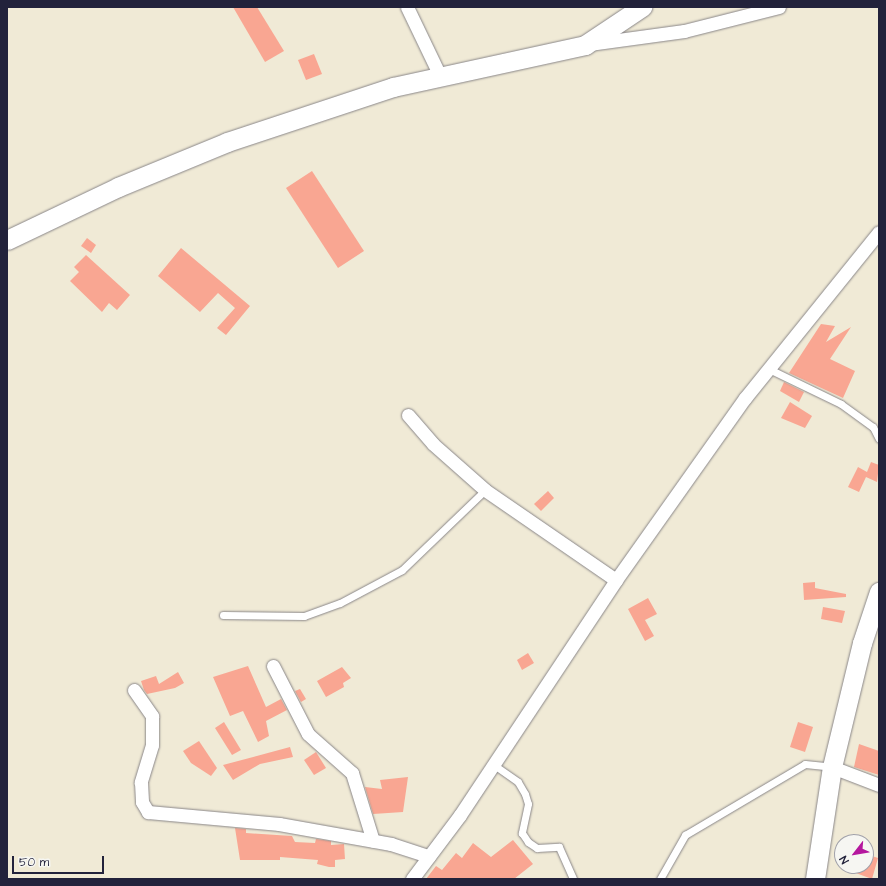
<!DOCTYPE html>
<html>
<head>
<meta charset="utf-8">
<style>
  body { margin:0 }
  #map { position:relative; width:886px; height:886px; overflow:hidden; background:#f0ead6; font-family:"Architects Daughter",sans-serif }
  div>[style] { position:absolute }
  [style*='--x'] { left:calc(var(--x)*1px); top:calc(var(--y)*1px); width:calc(var(--w)*1px); rotate:calc(var(--a)*1deg) }
  .building>* { inset:0; background:#f9a692 }
  .roads { filter:drop-shadow(0 0 1px #898688) drop-shadow(0 0 1px #898688) }
  .lane>* { height:7px; margin:-3.5px; padding:0 3.5px; transform-origin:3.5px; border-radius:3.5px; background:#fff }
  .street>* { height:13px; margin:-6.5px; padding:0 6.5px; transform-origin:6.5px; border-radius:6.5px; background:#fff }
  .secondary>* { height:19px; margin:-9.5px; padding:0 9.5px; transform-origin:9.5px; border-radius:9.5px; background:#fff }
  span { translate:-50% -50%; white-space:nowrap; text-align:center; line-height:1.15; -webkit-text-stroke:3px #f6f6f2; paint-order:stroke }
  .frame { position:absolute; inset:0; border:8px solid #22223b; pointer-events:none }
  .north { position:absolute; left:834px; top:834px; width:40px; height:40px; box-sizing:border-box; background:#f6f6f2; border:1px solid #a1a1a9; border-radius:50%; rotate:239deg; font-size:11px; font-weight:700; line-height:16px; text-align:center; color:#22223b }
  .north::after { content:''; display:block; margin:auto; width:14px; height:18px; background:#b5179e; clip-path:polygon(50% 0,100% 100%,50% 72%,0 100%) }
  .scale { position:absolute; left:12px; top:856px; width:92px; height:18px; box-sizing:border-box; border:2px solid #22223b; border-top:0; padding-left:5px; font-size:12px; line-height:14px; white-space:nowrap; color:#22223b; -webkit-text-stroke:3px #f6f6f2; paint-order:stroke }
</style>
</head>
<body>
<div id="map">
  <div class="building">
    <div style="clip-path:polygon(233px 7px,257px 7px,284px 51px,265px 62px)"></div>
    <div style="clip-path:polygon(314px 54px,322px 74px,306px 80px,298px 60px)"></div>
    <div style="clip-path:polygon(312px 171px,364px 251px,338px 268px,286px 188px)"></div>
    <div style="clip-path:polygon(87px 238px,96px 245px,91px 253px,81px 246px)"></div>
    <div style="clip-path:polygon(181px 248px,250px 306px,226px 335px,217px 328px,235px 308px,218px 293px,200px 312px,158px 276px)"></div>
    <div style="clip-path:polygon(86px 255px,130px 295px,117px 310px,109px 303px,102px 312px,70px 281px,79px 272px,74px 267px)"></div>
    <div style="clip-path:polygon(821px 324px,835px 326px,826px 342px,851px 327px,830px 359px,855px 371px,843px 398px,789px 373px)"></div>
    <div style="clip-path:polygon(784px 382px,804px 392px,799px 402px,780px 391px)"></div>
    <div style="clip-path:polygon(790px 402px,812px 416px,805px 428px,781px 418px)"></div>
    <div style="clip-path:polygon(871px 462px,879px 465px,877px 482px,866px 477px,859px 492px,848px 487px,858px 467px,867px 472px)"></div>
    <div style="clip-path:polygon(548px 491px,554px 498px,541px 511px,534px 504px)"></div>
    <div style="clip-path:polygon(815px 582px,815px 588px,846px 594px,846px 597px,804px 600px,803px 583px)"></div>
    <div style="clip-path:polygon(648px 598px,657px 614px,645px 620px,654px 636px,645px 641px,628px 609px)"></div>
    <div style="clip-path:polygon(823px 607px,845px 611px,842px 623px,821px 619px)"></div>
    <div style="clip-path:polygon(528px 653px,534px 663px,522px 670px,517px 660px)"></div>
    <div style="clip-path:polygon(248px 666px,266px 707px,281px 699px,287px 710px,266px 721px,269px 736px,258px 742px,243px 711px,230px 716px,213px 677px)"></div>
    <div style="clip-path:polygon(342px 667px,351px 678px,343px 683px,344px 687px,326px 697px,317px 681px)"></div>
    <div style="clip-path:polygon(178px 672px,184px 683px,175px 688px,147px 694px,144px 690px,141px 681px,156px 676px,159px 684px)"></div>
    <div style="clip-path:polygon(300px 689px,306px 699px,301px 702px,295px 691px)"></div>
    <div style="clip-path:polygon(224px 722px,241px 750px,232px 755px,215px 728px)"></div>
    <div style="clip-path:polygon(798px 722px,813px 727px,805px 752px,790px 747px)"></div>
    <div style="clip-path:polygon(199px 741px,217px 768px,211px 776px,191px 763px,183px 751px)"></div>
    <div style="clip-path:polygon(859px 744px,879px 751px,879px 775px,854px 767px)"></div>
    <div style="clip-path:polygon(290px 747px,293px 757px,260px 764px,233px 780px,223px 765px)"></div>
    <div style="clip-path:polygon(316px 752px,326px 768px,314px 775px,304px 760px)"></div>
    <div style="clip-path:polygon(408px 777px,403px 812px,373px 814px,365px 787px,382px 789px,380px 780px)"></div>
    <div style="clip-path:polygon(235px 828px,246px 829px,246px 833px,292px 836px,295px 842px,315px 843px,316px 839px,331px 841px,331px 845px,344px 844px,345px 859px,335px 860px,335px 867px,329px 867px,317px 864px,318px 860px,280px 857px,280px 860px,240px 860px)"></div>
    <div style="clip-path:polygon(513px 840px,533px 864px,514px 879px,426px 879px,436px 866px,442px 870px,456px 853px,462px 858px,473px 843px,491px 857px)"></div>
    <div style="clip-path:polygon(866px 854px,878px 858px,872px 879px,845px 869px,845px 866px,866px 866px)"></div>
  </div>
  <div class="roads">
    <div class="lane">
      <div style="--x:769;--y:369;--w:80;--a:25.9"></div>
      <div style="--x:841;--y:404;--w:39;--a:36"></div>
      <div style="--x:873;--y:427;--w:13;--a:63"></div>
      <div style="--x:223;--y:615;--w:81;--a:0.7"></div>
      <div style="--x:304;--y:616;--w:38;--a:-20"></div>
      <div style="--x:340;--y:603;--w:70;--a:-28"></div>
      <div style="--x:402;--y:570;--w:115;--a:-43.9"></div>
      <div style="--x:494;--y:765;--w:29;--a:35"></div>
      <div style="--x:518;--y:782;--w:14;--a:60"></div>
      <div style="--x:525;--y:794;--w:10;--a:73"></div>
      <div style="--x:528;--y:804;--w:30;--a:102"></div>
      <div style="--x:522;--y:833;--w:11;--a:56"></div>
      <div style="--x:528;--y:842;--w:11;--a:34"></div>
      <div style="--x:537;--y:848;--w:22;--a:-3"></div>
      <div style="--x:559;--y:847;--w:35;--a:66"></div>
      <div style="--x:660;--y:879;--w:51;--a:-60.4"></div>
      <div style="--x:685;--y:835;--w:139;--a:-30.6"></div>
      <div style="--x:805;--y:764;--w:27;--a:6"></div>
    </div>
    <div class="street">
      <div style="--x:407;--y:7;--w:76;--a:64.4"></div>
      <div style="--x:589;--y:44;--w:96;--a:-7.8"></div>
      <div style="--x:684;--y:31;--w:98;--a:-14.2"></div>
      <div style="--x:408;--y:415;--w:38;--a:49"></div>
      <div style="--x:433;--y:444;--w:69;--a:41.5"></div>
      <div style="--x:485;--y:490;--w:159;--a:34.5"></div>
      <div style="--x:273;--y:666;--w:76;--a:62.8"></div>
      <div style="--x:308;--y:734;--w:59;--a:41.6"></div>
      <div style="--x:352;--y:773;--w:71;--a:72.8"></div>
      <div style="--x:134;--y:690;--w:32;--a:55"></div>
      <div style="--x:152;--y:716;--w:29;--a:90"></div>
      <div style="--x:152;--y:745;--w:39;--a:107"></div>
      <div style="--x:141;--y:782;--w:20;--a:87"></div>
      <div style="--x:142;--y:802;--w:12;--a:59"></div>
      <div style="--x:148;--y:812;--w:132;--a:5.2"></div>
      <div style="--x:279;--y:824;--w:114;--a:10.1"></div>
      <div style="--x:391;--y:844;--w:40;--a:18"></div>
      <div style="--x:832;--y:767;--w:50;--a:21"></div>
      <div style="--x:412;--y:879;--w:80;--a:-53.1"></div>
      <div style="--x:460;--y:815;--w:282;--a:-56.4"></div>
      <div style="--x:616;--y:580;--w:223;--a:-54.7"></div>
      <div style="--x:745;--y:398;--w:213;--a:-51.1"></div>
    </div>
    <div class="secondary">
      <div style="--x:7;--y:240;--w:123;--a:-25.5"></div>
      <div style="--x:118;--y:187;--w:118;--a:-22.4"></div>
      <div style="--x:227;--y:142;--w:175;--a:-18.3"></div>
      <div style="--x:393;--y:87;--w:197;--a:-12.3"></div>
      <div style="--x:585;--y:45;--w:69;--a:-33.7"></div>
      <div style="--x:815;--y:879;--w:113;--a:-81.4"></div>
      <div style="--x:832;--y:767;--w:128;--a:-76.4"></div>
      <div style="--x:862;--y:643;--w:54;--a:-71.6"></div>
    </div>
  </div>
  <div class="frame"></div>
  <div class="north">N</div>
  <div class="scale">50 m</div>
</div>
</body>
</html>
